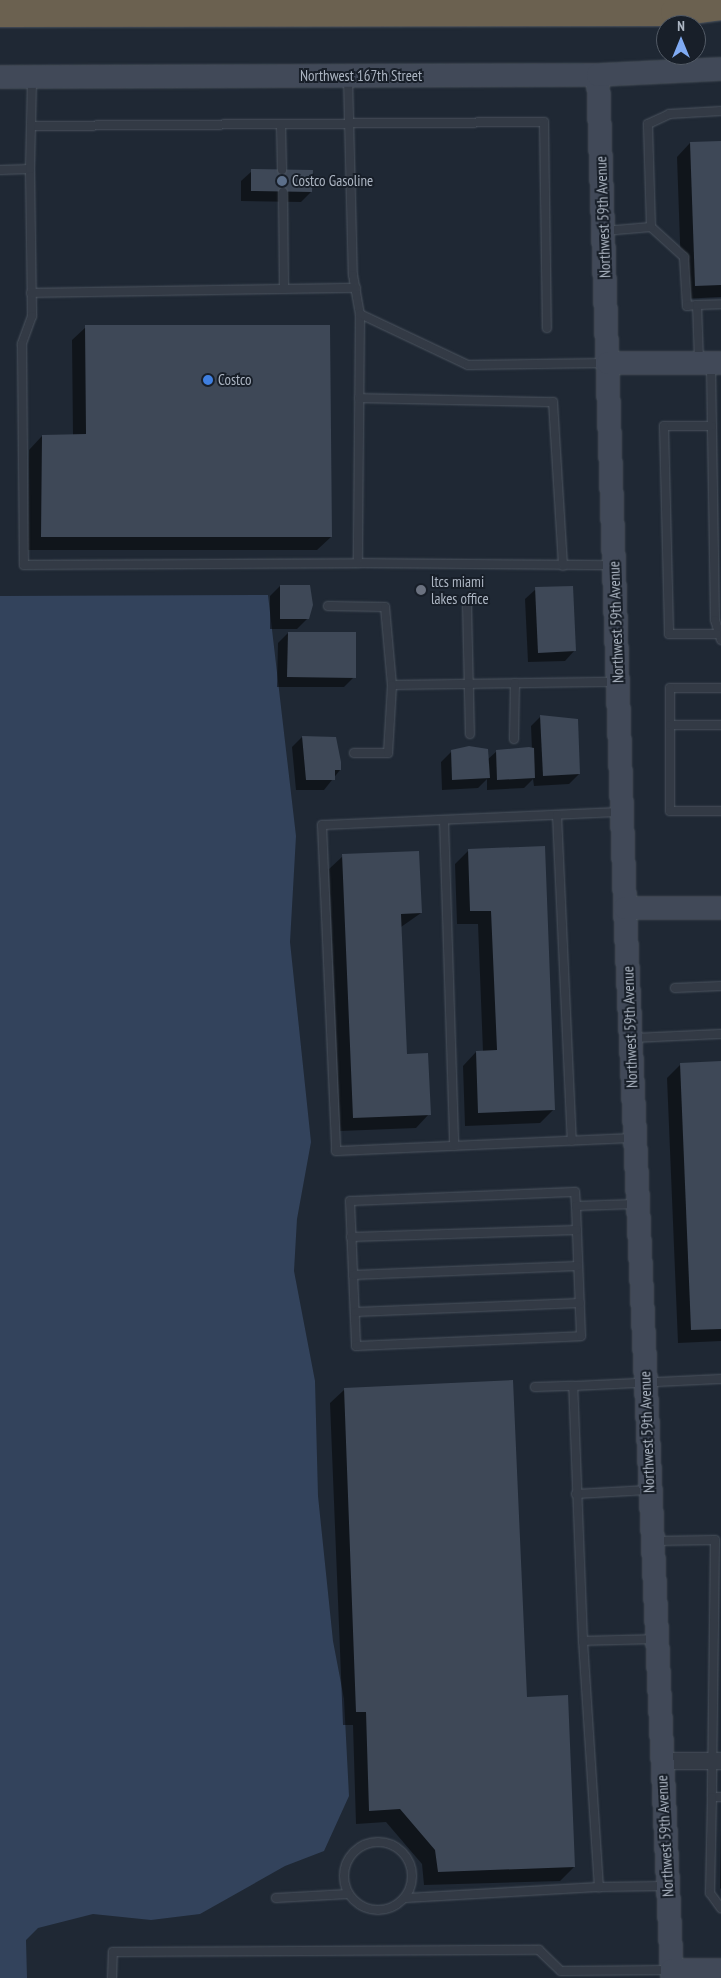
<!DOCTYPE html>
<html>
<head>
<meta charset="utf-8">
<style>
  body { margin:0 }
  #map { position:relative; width:721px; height:1978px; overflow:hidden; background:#1f2834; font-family:"PT Sans Narrow",sans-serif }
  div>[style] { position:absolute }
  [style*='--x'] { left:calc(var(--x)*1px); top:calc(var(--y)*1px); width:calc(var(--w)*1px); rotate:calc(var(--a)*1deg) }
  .water>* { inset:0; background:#33435c }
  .shadow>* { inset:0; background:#0007 }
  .building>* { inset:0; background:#3e4857 }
  .roads { filter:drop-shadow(0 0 1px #4d5560) drop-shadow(0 0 1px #4d5560) }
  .lane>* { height:8px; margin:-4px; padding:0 4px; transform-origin:4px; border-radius:4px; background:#333a45 }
  .lane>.ring { margin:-4px; padding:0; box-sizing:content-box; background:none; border:8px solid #333a45; border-radius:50% }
  .street>* { height:16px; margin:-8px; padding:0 8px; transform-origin:8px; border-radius:8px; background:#333a45 }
  .secondary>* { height:22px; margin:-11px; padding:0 11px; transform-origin:11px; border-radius:11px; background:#414958 }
  .highway>* { height:28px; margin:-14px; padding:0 14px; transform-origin:14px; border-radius:14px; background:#6b6150 }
  .dots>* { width:14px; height:14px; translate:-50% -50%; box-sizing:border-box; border:2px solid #181f29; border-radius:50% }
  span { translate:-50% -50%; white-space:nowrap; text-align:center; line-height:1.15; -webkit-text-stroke:4px #181f29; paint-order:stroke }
  .street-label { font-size:15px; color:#acb5c2 }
  .poi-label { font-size:15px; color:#acb5c2 }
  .left { translate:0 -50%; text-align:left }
  .north { position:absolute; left:656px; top:15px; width:50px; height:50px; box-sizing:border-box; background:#181f29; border:1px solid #535b66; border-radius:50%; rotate:0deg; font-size:14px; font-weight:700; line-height:20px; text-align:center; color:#acb5c2 }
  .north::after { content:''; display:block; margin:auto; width:18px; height:22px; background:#80abf3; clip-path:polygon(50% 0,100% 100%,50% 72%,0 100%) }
</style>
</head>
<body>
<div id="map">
  <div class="water">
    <div style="clip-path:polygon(268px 595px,296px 836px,290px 942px,311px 1142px,297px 1219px,294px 1271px,315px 1381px,318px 1496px,333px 1641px,344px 1699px,349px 1796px,324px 1851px,285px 1866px,200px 1914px,151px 1920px,93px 1914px,38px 1928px,26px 1940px,27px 1978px,0 1978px,0 596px)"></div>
  </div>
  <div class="shadow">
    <div style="clip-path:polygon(721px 142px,721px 297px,682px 299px,677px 157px,690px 143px)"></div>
    <div style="clip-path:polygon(252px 171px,311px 192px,301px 202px,241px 201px,241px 181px)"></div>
    <div style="clip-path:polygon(86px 327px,331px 537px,317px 550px,28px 550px,29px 450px,42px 436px,73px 436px,72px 340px)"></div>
    <div style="clip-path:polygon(280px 586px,308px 618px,297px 629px,270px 629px,270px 596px)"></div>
    <div style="clip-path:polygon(536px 589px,575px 650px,565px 661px,528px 662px,525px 599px)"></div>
    <div style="clip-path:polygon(288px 633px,354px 677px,344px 687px,277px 687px,278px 643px)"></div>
    <div style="clip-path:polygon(541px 716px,579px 774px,569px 784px,534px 786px,533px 779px,524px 788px,487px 790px,487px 779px,478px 788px,442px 790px,441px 762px,452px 751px,487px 760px,497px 751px,532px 750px,531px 726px)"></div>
    <div style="clip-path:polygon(302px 737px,340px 770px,324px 790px,296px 790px,292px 747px)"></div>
    <div style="clip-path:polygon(544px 848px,554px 1109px,540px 1123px,465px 1126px,463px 1066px,476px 1052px,483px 1052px,478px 924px,457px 924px,455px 864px,468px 851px)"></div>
    <div style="clip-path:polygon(343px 856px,421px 913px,401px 927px,406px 1055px,429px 1114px,416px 1128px,340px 1131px,329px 869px)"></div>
    <div style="clip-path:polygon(721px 1063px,721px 1341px,678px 1343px,667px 1078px,681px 1064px)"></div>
    <div style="clip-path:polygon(344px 1390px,526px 1699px,574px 1867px,560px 1881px,424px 1885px,422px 1864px,386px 1822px,356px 1824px,353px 1725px,343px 1725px,330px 1403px)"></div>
    <div style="clip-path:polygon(721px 1830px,721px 1889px,720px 1888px)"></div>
  </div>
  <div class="building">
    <div style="clip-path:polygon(721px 141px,721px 285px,695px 286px,690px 142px)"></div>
    <div style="clip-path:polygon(251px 169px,313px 170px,312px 192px,251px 191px)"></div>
    <div style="clip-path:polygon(85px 325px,330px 325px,332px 537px,41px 537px,42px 435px,86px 434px)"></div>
    <div style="clip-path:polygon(280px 585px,310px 585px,313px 605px,309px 619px,280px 619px)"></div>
    <div style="clip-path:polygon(573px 586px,576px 651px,538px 653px,535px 587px)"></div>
    <div style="clip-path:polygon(288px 632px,356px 632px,356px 678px,287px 677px)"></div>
    <div style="clip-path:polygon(540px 715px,578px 719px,580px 774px,543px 776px)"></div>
    <div style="clip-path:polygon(302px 736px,336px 737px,341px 762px,341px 770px,335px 770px,335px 780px,306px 780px)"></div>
    <div style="clip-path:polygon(469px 746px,488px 749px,490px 778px,452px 780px,451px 750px)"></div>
    <div style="clip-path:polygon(529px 747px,534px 748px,535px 778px,497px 780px,496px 750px)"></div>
    <div style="clip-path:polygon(545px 846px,555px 1110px,478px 1113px,476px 1051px,497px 1050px,491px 911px,470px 911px,468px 849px)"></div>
    <div style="clip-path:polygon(419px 851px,422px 913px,401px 914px,407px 1054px,428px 1053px,431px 1115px,353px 1118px,342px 854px)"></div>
    <div style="clip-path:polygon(721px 1061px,721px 1329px,691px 1330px,680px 1063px)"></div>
    <div style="clip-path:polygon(513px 1380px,527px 1697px,568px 1695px,575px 1867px,438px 1872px,435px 1850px,400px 1809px,369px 1811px,366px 1712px,356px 1712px,344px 1388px)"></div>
  </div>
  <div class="roads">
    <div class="lane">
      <div style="--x:348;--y:77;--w:198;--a:88.6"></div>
      <div style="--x:353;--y:275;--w:40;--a:80"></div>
      <div style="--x:360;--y:314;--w:249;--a:90.5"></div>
      <div style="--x:358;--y:563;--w:254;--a:0.5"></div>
      <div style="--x:281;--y:125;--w:45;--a:88.7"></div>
      <div style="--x:31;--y:126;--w:513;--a:-0.45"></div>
      <div style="--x:544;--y:122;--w:206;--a:89.2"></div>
      <div style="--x:30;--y:169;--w:147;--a:89.2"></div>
      <div style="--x:32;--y:316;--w:30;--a:110"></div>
      <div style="--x:22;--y:344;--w:221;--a:89.5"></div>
      <div style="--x:24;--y:565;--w:334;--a:-0.3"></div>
      <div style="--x:0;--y:170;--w:30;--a:-2"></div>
      <div style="--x:30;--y:169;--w:91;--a:-88.7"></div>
      <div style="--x:283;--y:192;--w:97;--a:89.4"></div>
      <div style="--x:651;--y:227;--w:45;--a:42.3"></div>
      <div style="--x:684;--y:257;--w:49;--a:86.5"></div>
      <div style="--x:687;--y:306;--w:10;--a:-6"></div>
      <div style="--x:604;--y:231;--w:47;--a:-4.9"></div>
      <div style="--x:651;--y:227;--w:103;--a:-91.7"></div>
      <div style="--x:648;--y:124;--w:23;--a:-25"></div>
      <div style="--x:669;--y:114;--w:52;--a:-3.3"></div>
      <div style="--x:31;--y:293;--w:325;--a:-0.9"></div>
      <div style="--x:360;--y:314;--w:119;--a:25.3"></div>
      <div style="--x:468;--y:365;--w:138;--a:-0.8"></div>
      <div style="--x:699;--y:361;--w:56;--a:-92"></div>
      <div style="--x:697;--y:305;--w:24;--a:-2"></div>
      <div style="--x:711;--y:365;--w:255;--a:89.1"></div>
      <div style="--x:715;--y:620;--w:21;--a:73"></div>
      <div style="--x:359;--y:398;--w:194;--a:1.2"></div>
      <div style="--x:553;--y:402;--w:164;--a:86.5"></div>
      <div style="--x:712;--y:426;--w:48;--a:180"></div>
      <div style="--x:664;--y:426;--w:208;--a:88.6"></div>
      <div style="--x:669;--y:634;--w:48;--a:0"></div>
      <div style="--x:467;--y:605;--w:129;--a:88.7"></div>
      <div style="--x:328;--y:606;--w:57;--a:1"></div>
      <div style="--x:385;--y:607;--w:78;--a:84.9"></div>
      <div style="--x:392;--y:685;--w:224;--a:-0.8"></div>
      <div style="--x:721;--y:688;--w:51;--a:180"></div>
      <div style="--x:670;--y:688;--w:123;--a:90"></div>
      <div style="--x:670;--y:811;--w:51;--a:0"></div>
      <div style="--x:670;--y:725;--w:51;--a:0"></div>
      <div style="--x:514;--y:739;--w:56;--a:-89"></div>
      <div style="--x:354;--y:753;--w:34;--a:0"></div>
      <div style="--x:388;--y:753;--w:68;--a:-86.6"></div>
      <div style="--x:620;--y:812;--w:298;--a:177.5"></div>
      <div style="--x:322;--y:825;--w:326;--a:87.5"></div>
      <div style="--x:336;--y:1151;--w:298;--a:-2.5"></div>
      <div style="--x:557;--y:815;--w:326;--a:87.4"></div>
      <div style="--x:444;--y:820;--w:326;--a:88.2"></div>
      <div style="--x:675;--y:988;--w:46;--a:-2.5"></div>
      <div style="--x:632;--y:1038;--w:89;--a:-2.6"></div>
      <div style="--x:576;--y:1206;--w:14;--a:-94"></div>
      <div style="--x:575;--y:1192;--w:225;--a:177.7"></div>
      <div style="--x:350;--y:1201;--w:145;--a:87.6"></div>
      <div style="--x:356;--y:1346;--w:225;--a:-2.5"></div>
      <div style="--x:581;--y:1336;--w:130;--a:-92.2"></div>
      <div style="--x:576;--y:1206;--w:59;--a:-1.9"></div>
      <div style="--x:351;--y:1237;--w:226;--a:-1.8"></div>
      <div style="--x:353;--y:1275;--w:225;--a:-2.3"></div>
      <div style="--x:355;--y:1312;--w:225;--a:-2.3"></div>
      <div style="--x:535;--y:1387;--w:38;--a:-2"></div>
      <div style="--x:576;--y:1494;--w:72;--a:-3.2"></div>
      <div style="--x:655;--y:1541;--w:60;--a:-1"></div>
      <div style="--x:715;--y:1540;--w:257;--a:90.7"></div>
      <div style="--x:712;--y:1797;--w:9;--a:0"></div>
      <div style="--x:655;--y:1639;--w:72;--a:178.4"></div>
      <div style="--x:583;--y:1641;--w:255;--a:-92.2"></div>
      <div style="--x:573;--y:1386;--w:148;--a:-2.7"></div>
      <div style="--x:583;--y:1641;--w:247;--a:86.3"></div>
      <div style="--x:599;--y:1887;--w:66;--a:-0.9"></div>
      <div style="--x:712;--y:1797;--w:96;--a:91.2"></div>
      <div style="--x:710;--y:1893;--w:19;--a:54"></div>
      <div class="ring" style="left:344px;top:1842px;width:60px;height:60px"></div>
      <div style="--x:276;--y:1898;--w:72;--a:-3.2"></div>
      <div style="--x:406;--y:1898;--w:193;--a:-3.3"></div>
      <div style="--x:112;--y:1978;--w:26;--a:-88"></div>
      <div style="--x:113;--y:1952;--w:426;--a:-0.3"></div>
      <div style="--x:539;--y:1950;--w:30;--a:44"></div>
      <div style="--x:561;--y:1971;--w:109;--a:-0.5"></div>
    </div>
    <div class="street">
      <div style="--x:661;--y:1761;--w:60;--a:0"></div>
    </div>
    <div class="secondary">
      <div style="--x:598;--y:75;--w:833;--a:88.14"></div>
      <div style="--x:625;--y:908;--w:1071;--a:87.48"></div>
      <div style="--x:0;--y:77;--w:598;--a:-0.19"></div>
      <div style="--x:598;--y:75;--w:123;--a:-2.8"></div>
      <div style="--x:608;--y:363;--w:113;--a:0"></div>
      <div style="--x:625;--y:908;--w:96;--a:0"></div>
      <div style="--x:672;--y:1970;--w:49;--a:0"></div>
    </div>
    <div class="highway">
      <div style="--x:0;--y:13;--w:675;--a:-0.08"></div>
      <div style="--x:675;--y:12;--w:46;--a:-7.4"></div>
    </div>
  </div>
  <div class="dots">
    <div style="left:282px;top:181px;background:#5c6f8a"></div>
    <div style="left:208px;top:380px;background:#3f7fe0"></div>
    <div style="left:421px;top:590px;background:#6b7280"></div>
  </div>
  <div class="street-label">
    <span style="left:361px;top:76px">Northwest 167th Street</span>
    <span style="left:603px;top:217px;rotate:-92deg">Northwest 59th Avenue</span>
    <span style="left:616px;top:622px;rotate:-92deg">Northwest 59th Avenue</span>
    <span style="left:630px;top:1027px;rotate:-92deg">Northwest 59th Avenue</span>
    <span style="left:647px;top:1432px;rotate:-92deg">Northwest 59th Avenue</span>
    <span style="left:665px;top:1836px;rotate:-93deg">Northwest 59th Avenue</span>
  </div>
  <div class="poi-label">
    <span class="left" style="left:292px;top:181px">Costco Gasoline</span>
    <span class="left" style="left:218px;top:380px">Costco</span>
    <span class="left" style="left:431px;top:590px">ltcs miami<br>lakes office</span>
  </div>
  <div class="north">N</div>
</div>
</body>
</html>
